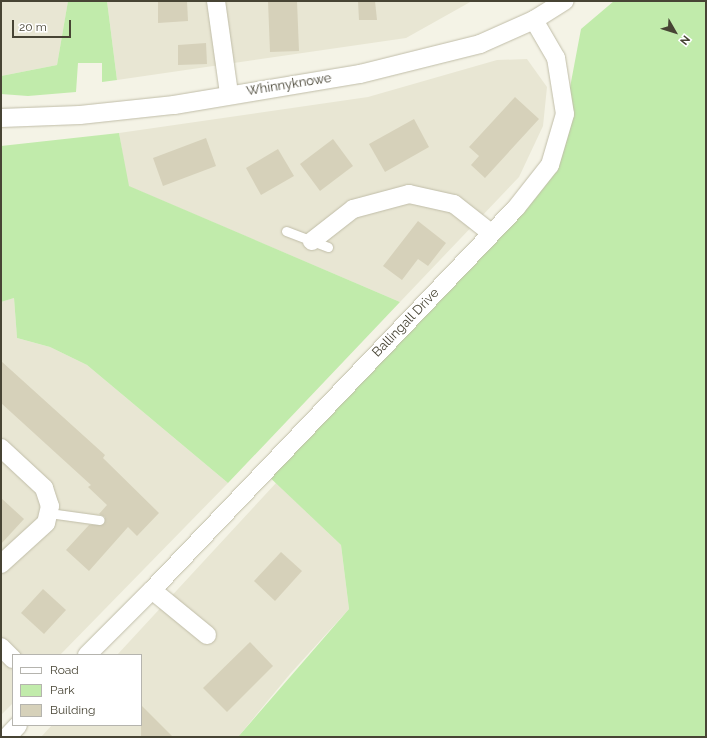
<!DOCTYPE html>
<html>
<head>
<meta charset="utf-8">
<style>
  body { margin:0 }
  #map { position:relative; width:707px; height:738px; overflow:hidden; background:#f4f3e6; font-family:Raleway,sans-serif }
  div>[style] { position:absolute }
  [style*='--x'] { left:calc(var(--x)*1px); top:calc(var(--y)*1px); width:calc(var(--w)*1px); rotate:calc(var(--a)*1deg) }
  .residential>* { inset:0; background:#e8e6d3 }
  .green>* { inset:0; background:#c1ebab }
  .building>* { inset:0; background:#d6d1ba }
  .roads { filter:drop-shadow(0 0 1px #c0bda8) drop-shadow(0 0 1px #c0bda8) }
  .lane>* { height:9px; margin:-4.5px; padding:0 4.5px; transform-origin:4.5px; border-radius:4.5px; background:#fff }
  .street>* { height:18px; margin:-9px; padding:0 9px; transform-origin:9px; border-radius:9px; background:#fff }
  span { translate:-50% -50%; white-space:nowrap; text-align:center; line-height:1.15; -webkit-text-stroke:4px #fff; paint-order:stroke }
  .street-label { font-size:13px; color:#474434 }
  .frame { position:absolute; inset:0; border:2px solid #474434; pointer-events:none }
  .legend { position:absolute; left:12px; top:654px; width:130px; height:72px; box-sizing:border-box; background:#fff; border:1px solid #b5b4ae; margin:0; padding:5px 7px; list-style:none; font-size:12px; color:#474434 }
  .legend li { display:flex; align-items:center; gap:8px; height:20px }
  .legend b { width:20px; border:1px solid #b5b4ae }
  .north { position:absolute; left:655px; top:12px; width:40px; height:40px; -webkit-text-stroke:3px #fff; paint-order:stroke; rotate:129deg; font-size:11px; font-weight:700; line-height:16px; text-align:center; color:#474434 }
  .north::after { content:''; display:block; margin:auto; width:14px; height:18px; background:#474434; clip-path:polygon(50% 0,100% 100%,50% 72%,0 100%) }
  .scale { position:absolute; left:12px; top:20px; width:59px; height:18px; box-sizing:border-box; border:2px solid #474434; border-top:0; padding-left:5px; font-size:12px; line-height:14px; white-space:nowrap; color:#474434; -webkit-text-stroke:3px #fff; paint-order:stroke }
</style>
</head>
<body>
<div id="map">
  <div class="residential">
    <div style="clip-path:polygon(1px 1px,68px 1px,57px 65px,1px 76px)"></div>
    <div style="clip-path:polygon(107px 1px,472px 1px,406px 38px,117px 80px)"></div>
    <div style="clip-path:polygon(527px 59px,547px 87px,543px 126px,519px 177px,400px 302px,128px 186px,119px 133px,368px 97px,497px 60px)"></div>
    <div style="clip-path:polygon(14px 298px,17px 338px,50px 347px,87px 365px,228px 483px,60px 655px,13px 655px,13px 703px,1px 715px,1px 302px)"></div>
    <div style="clip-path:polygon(276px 483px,341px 545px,349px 609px,290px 674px,238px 737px,41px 737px,52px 725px,141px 725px,141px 655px,117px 655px)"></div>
  </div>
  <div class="green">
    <div style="clip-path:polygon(68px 1px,107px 1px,117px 80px,102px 82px,102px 63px,78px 63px,76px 92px,28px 96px,1px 94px,1px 76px,57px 65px)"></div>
    <div style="clip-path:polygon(614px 1px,706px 1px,706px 737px,238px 737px,349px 609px,341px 545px,263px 471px,550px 165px,565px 114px,581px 29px)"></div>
    <div style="clip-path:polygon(119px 133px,129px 186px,400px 302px,228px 483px,87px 365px,50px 347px,17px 338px,14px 298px,1px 302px,1px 146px)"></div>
  </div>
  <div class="building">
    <div style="clip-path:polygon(158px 1px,187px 1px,188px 21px,158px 23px)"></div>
    <div style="clip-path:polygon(268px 1px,297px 1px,299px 51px,270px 52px)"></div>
    <div style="clip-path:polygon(358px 1px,375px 1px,377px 20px,359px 20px)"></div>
    <div style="clip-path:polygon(206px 43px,207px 64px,178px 65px,178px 45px)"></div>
    <div style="clip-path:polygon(515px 97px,539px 119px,485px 178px,471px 165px,479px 156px,469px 147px)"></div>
    <div style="clip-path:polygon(414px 119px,429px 147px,385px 172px,369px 144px)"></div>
    <div style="clip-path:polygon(206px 138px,216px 166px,163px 186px,153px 158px)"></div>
    <div style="clip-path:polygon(333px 139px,353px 166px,320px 191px,300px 164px)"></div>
    <div style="clip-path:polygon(278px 149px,294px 176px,261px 195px,246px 168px)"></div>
    <div style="clip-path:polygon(418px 221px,446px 243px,428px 266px,418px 259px,402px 280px,383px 266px)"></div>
    <div style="clip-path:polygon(1px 361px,105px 455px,103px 458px,159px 513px,137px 536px,128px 527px,89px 571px,66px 550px,89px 525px,104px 524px,105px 517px,99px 514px,107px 505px,88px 487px,91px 485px,1px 403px)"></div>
    <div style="clip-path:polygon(1px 498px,24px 519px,1px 544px)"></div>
    <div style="clip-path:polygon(281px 552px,302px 571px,275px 601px,254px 581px)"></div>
    <div style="clip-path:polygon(43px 589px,66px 610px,44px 634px,21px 613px)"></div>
    <div style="clip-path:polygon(250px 642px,273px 666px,227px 712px,203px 688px)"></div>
    <div style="clip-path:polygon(141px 705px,173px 737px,141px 737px)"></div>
  </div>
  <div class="roads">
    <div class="lane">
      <div style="--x:286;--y:231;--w:45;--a:20.9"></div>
      <div style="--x:49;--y:513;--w:51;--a:7.8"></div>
    </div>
    <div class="street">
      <div style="--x:216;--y:1;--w:94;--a:82"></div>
      <div style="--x:1;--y:118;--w:79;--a:-2.2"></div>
      <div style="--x:80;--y:115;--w:95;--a:-6.1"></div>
      <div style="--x:174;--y:105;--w:189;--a:-9.5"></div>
      <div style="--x:360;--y:74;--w:124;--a:-14"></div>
      <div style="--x:480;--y:44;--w:59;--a:-24"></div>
      <div style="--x:534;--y:20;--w:36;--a:-32"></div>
      <div style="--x:312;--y:241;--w:52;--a:-38"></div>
      <div style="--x:353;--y:209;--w:58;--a:-15"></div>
      <div style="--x:409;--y:194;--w:46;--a:12.5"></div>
      <div style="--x:454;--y:204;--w:47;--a:38.1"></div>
      <div style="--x:1;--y:448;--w:59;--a:42.9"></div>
      <div style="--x:44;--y:488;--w:19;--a:72"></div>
      <div style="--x:50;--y:506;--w:17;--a:103"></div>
      <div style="--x:46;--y:523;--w:61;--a:137.7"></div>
      <div style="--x:152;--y:590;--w:71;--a:39.3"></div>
      <div style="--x:1;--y:647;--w:17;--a:45"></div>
      <div style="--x:87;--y:655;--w:92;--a:-45"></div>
      <div style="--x:152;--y:590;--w:528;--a:-46.38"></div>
      <div style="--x:516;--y:208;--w:55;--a:-51.7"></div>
      <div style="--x:550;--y:165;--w:53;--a:-73.6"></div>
      <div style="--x:565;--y:114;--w:57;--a:-99.1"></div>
      <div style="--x:556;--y:58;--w:44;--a:-120.1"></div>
      <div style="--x:7;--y:737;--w:16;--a:-47"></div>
    </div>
  </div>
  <div class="street-label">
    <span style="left:289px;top:85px;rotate:-9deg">Whinnyknowe</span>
    <span style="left:406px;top:323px;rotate:-46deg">Ballingall Drive</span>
  </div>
  <div class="frame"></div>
  <ul class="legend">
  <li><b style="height:5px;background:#fff"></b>Road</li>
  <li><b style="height:11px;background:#c1ebab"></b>Park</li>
  <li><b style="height:11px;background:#d6d1ba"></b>Building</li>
  </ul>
  <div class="north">N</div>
  <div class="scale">20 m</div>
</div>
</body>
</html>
